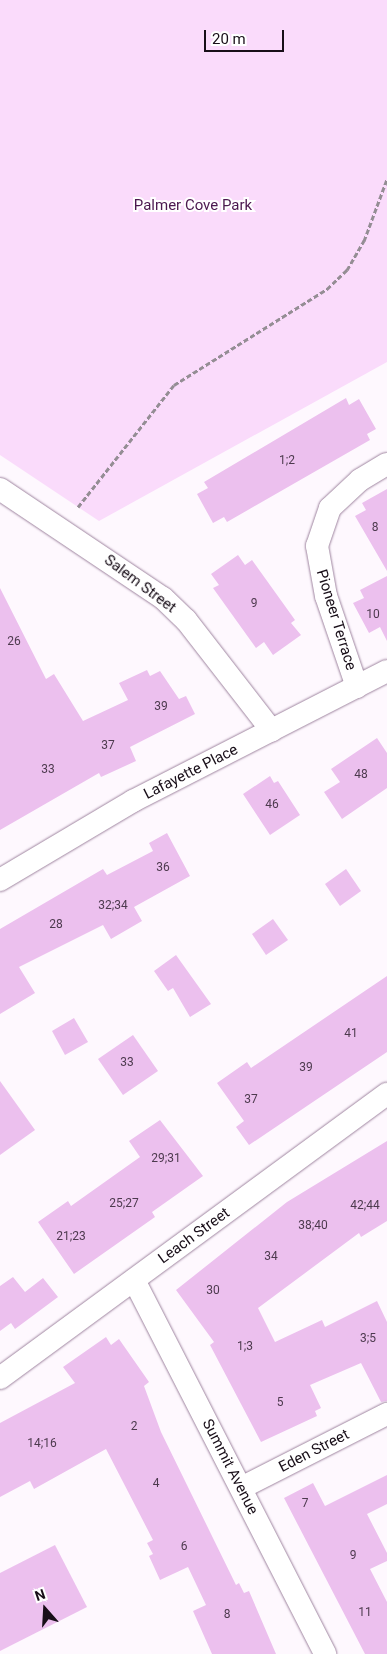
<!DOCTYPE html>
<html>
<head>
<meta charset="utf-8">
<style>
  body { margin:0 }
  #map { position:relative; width:387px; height:1654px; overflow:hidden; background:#fef8fe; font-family:Roboto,sans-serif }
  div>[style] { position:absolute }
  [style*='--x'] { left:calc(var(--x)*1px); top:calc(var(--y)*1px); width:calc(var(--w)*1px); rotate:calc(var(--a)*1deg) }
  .green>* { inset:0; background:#fadbfb }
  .building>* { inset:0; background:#ecc0ee }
  .path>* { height:3px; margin-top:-1.5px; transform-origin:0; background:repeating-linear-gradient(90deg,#948d94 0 5px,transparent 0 7.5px) }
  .roads { filter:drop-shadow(0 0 1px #9f85a0) drop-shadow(0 0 1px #9f85a0) }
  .minor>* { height:22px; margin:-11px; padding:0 11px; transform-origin:11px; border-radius:11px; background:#fff }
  span { translate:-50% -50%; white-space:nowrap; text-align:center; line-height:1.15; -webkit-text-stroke:4px #fff; paint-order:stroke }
  .number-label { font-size:12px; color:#4d3a4e }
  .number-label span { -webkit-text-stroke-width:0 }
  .park-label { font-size:15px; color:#4b184f }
  .street-label { font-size:15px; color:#180e18 }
  .north { position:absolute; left:20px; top:1584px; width:50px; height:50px; -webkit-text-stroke:4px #fff; paint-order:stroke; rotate:341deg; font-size:14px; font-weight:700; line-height:20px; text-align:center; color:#180e18 }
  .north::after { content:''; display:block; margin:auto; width:18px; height:22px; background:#180e18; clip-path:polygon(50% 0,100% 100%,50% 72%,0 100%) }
  .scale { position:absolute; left:204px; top:30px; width:80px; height:22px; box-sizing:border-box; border:2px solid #180e18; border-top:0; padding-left:6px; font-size:15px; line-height:18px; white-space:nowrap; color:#180e18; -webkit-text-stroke:4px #fff; paint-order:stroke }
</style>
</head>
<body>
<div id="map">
  <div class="green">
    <div style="clip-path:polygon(0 0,387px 0,387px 362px,99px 521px,0 455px)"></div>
  </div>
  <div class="building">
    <div style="clip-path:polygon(346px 398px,349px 405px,359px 399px,376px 429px,367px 434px,370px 440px,227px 522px,224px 517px,213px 523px,197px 494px,208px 488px,204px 482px)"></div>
    <div style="clip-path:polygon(387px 489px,387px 571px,355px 516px,366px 510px,362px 503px)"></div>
    <div style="clip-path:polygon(238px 555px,245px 565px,252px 560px,295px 620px,291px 623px,301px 635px,273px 655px,264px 642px,256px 648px,213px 588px,219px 585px,211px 574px)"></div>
    <div style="clip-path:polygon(387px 576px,387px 641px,380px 627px,369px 633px,353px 603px,364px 598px,360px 590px)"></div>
    <div style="clip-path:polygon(0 588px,46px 679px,54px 674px,83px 721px,128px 700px,119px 683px,147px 670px,150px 676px,160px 671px,179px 699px,186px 696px,195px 714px,130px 747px,136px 761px,101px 777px,99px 773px,0 830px)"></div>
    <div style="clip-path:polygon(377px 738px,387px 753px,387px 788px,342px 819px,324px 792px,340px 782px,331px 769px)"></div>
    <div style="clip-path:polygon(270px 776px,274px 783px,278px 781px,300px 815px,270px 835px,243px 794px)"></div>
    <div style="clip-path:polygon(167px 833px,190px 876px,134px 907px,142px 921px,111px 939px,103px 925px,19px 967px,35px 993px,0 1014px,0 929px,103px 869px,107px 875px,153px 851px,149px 843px)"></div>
    <div style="clip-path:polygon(346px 869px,361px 891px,340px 906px,325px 884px)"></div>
    <div style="clip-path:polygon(273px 919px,288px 940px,266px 955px,252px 934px)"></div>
    <div style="clip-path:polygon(176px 955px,211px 1004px,190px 1017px,173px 988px,168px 991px,154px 971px)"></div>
    <div style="clip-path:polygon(387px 976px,387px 1052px,249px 1145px,236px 1127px,244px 1121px,217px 1083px,247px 1062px,251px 1068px)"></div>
    <div style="clip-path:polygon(74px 1018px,88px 1042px,65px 1055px,52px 1031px)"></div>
    <div style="clip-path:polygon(133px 1035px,158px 1071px,123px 1095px,98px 1059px)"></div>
    <div style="clip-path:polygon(0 1081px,35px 1130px,0 1155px)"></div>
    <div style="clip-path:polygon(160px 1120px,203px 1176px,152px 1212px,155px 1217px,74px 1274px,38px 1222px,68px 1201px,71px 1206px,140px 1157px,129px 1141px)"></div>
    <div style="clip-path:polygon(387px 1141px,387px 1221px,361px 1237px,359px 1233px,258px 1308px,275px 1342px,322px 1320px,325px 1327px,377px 1301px,387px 1322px,387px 1401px,381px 1402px,361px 1363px,310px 1385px,321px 1408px,315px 1411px,317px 1416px,261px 1442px,210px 1345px,214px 1342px,176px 1290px,287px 1202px)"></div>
    <div style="clip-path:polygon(13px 1277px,25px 1292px,43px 1278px,58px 1297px,15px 1329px,11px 1323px,0 1331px,0 1286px)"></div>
    <div style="clip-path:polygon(106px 1337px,111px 1345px,119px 1339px,149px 1382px,144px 1386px,161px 1432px,236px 1585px,239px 1583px,244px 1593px,249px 1591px,276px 1654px,212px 1654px,193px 1611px,206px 1605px,188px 1567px,160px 1580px,149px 1556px,153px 1554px,147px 1543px,153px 1540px,106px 1449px,34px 1489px,30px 1481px,0 1497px,0 1423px,75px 1383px,63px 1367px)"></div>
    <div style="clip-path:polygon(387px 1475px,387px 1504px,367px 1514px,387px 1553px,387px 1561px,370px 1569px,387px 1602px,387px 1654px,365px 1654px,284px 1498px,313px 1483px,325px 1506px)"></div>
    <div style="clip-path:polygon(55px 1545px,87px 1607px,0 1651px,0 1573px)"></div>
  </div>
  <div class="path">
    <div style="--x:78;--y:507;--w:155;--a:-51.8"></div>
    <div style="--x:174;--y:385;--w:181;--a:-32.1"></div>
    <div style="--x:327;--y:289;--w:28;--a:-44"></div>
    <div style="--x:347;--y:270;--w:34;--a:-60"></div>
    <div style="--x:364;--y:241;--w:66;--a:-69.6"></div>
  </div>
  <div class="roads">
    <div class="minor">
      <div style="--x:0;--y:489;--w:196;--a:33.8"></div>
      <div style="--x:163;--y:598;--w:32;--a:44"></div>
      <div style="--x:186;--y:620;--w:140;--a:52.2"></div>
      <div style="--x:357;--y:687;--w:96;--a:-108.8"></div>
      <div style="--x:326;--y:596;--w:51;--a:-100.2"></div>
      <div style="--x:317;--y:546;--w:40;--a:-71.1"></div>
      <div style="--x:330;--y:508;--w:41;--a:-43"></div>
      <div style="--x:360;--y:480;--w:31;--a:-31"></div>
      <div style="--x:0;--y:880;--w:155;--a:-30.7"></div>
      <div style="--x:133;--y:801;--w:285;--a:-27.1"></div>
      <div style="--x:134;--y:1280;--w:420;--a:62.9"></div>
      <div style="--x:0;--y:1378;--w:480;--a:-36.3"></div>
      <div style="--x:241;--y:1488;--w:164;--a:-26.9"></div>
    </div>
  </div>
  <div class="number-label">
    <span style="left:287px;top:461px">1;2</span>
    <span style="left:375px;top:528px">8</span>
    <span style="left:254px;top:604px">9</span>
    <span style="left:373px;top:615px">10</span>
    <span style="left:14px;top:642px">26</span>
    <span style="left:161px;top:707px">39</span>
    <span style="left:108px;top:746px">37</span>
    <span style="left:48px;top:770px">33</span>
    <span style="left:361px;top:775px">48</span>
    <span style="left:272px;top:805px">46</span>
    <span style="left:163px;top:868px">36</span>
    <span style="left:113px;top:906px">32;34</span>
    <span style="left:56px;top:925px">28</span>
    <span style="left:351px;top:1034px">41</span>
    <span style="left:127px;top:1063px">33</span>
    <span style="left:306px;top:1068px">39</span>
    <span style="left:251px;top:1100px">37</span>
    <span style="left:166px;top:1159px">29;31</span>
    <span style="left:124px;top:1204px">25;27</span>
    <span style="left:365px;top:1206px">42;44</span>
    <span style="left:313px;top:1226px">38;40</span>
    <span style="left:71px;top:1237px">21;23</span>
    <span style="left:271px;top:1257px">34</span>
    <span style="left:213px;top:1291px">30</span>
    <span style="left:368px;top:1339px">3;5</span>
    <span style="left:245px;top:1347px">1;3</span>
    <span style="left:280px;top:1403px">5</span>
    <span style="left:134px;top:1427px">2</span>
    <span style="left:42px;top:1444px">14;16</span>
    <span style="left:156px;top:1484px">4</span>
    <span style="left:305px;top:1504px">7</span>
    <span style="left:184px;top:1547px">6</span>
    <span style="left:353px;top:1556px">9</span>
    <span style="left:365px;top:1613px">11</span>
    <span style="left:227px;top:1615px">8</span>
  </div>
  <div class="park-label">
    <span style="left:193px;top:206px">Palmer Cove Park</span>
  </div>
  <div class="street-label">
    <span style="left:140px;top:584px;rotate:37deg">Salem Street</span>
    <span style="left:336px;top:620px;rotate:73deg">Pioneer Terrace</span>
    <span style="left:191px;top:772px;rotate:-27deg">Lafayette Place</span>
    <span style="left:194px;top:1236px;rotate:-36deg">Leach Street</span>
    <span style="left:314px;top:1451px;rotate:-27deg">Eden Street</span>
    <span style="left:230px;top:1467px;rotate:63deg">Summit Avenue</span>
  </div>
  <div class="north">N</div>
  <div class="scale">20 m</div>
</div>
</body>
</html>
